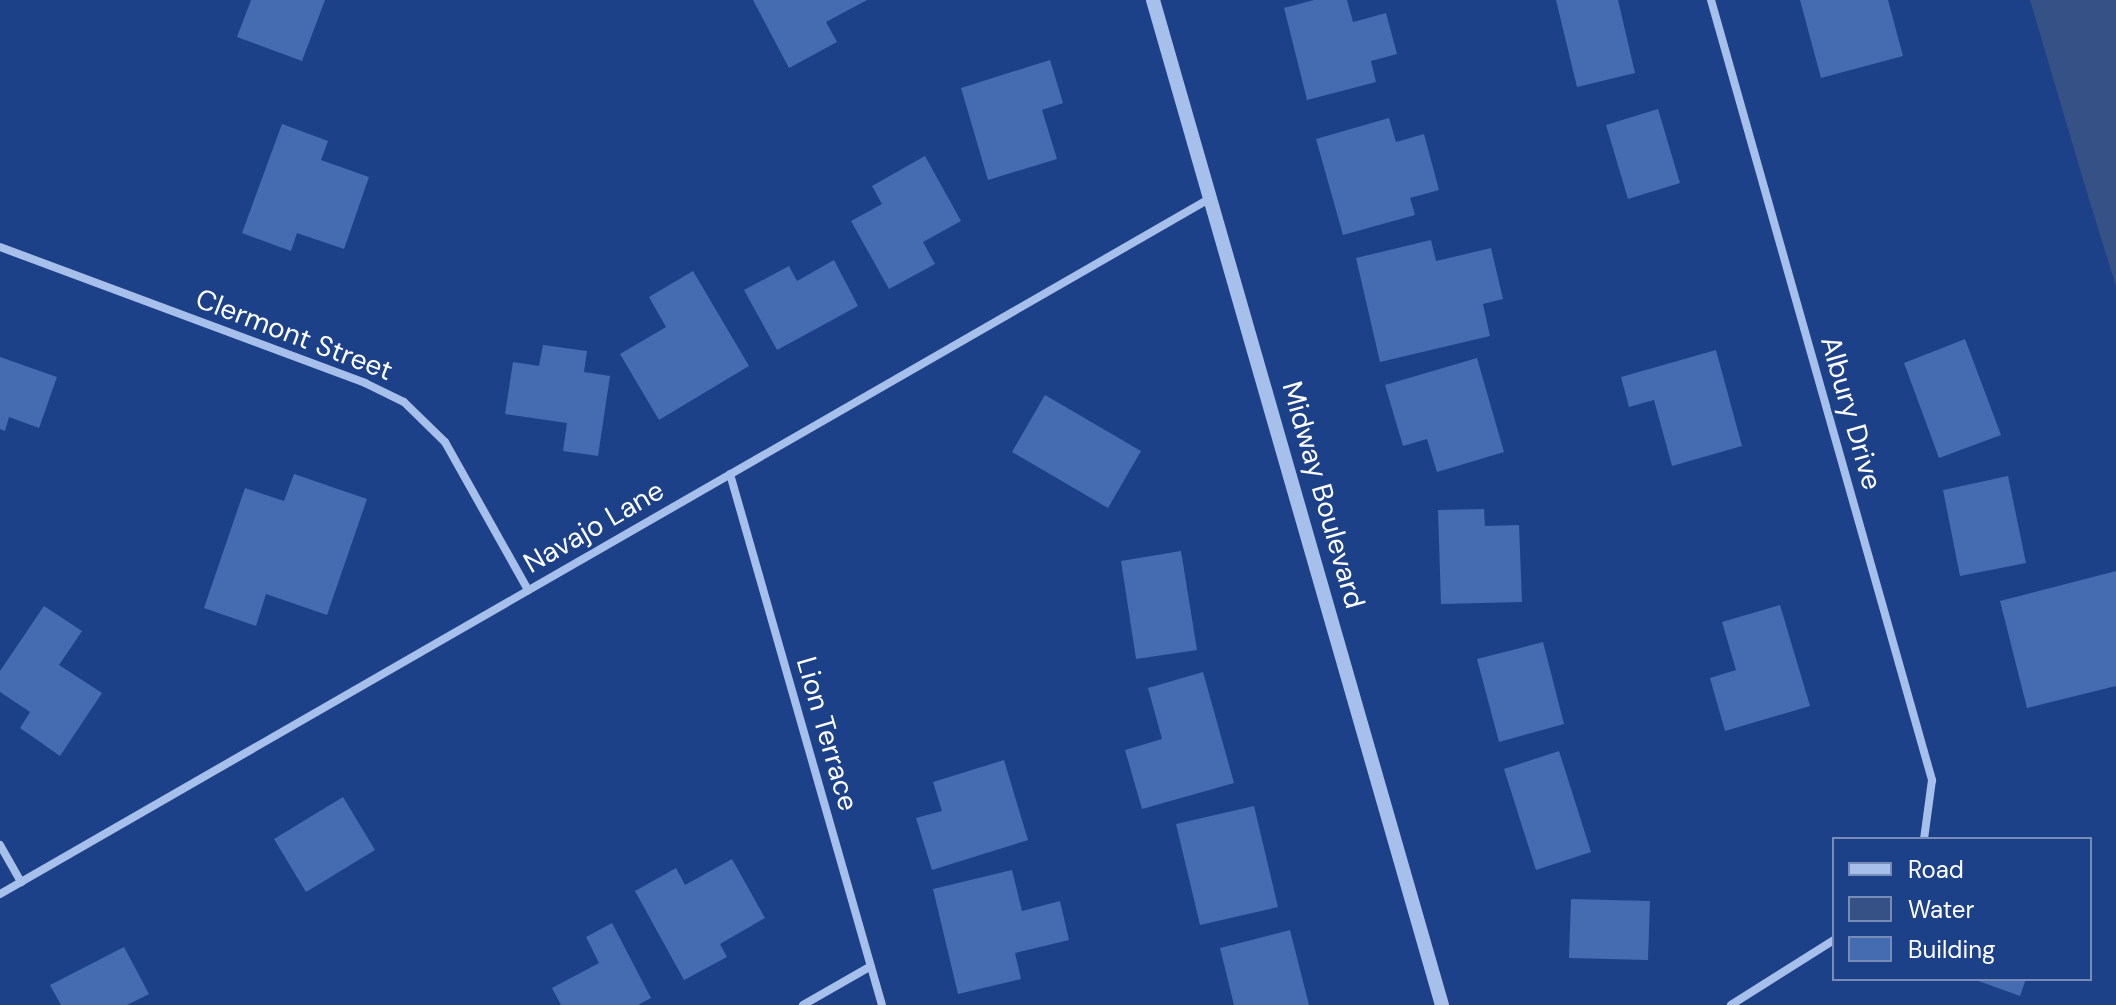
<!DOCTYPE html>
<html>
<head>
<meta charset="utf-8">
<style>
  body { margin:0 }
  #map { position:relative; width:2116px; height:1005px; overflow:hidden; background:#1d4188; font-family:"DM Sans",sans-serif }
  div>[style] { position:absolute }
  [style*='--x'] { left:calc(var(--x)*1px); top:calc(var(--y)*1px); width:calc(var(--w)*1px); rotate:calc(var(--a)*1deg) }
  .water>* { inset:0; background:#365186 }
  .building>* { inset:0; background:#456bb1 }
  .minor>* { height:8px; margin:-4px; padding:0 4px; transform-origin:4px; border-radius:4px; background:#a7bfeb }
  .tertiary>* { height:14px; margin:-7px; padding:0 7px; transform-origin:7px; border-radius:7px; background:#a7bfeb }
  span { translate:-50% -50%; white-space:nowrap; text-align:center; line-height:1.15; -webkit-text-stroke:6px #1d4188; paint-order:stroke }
  .street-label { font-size:28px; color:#fff }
  .legend { position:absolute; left:1832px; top:837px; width:260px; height:144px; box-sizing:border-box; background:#1d4188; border:2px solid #778db8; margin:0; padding:10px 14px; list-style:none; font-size:24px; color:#fff }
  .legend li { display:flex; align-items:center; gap:16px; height:40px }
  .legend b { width:40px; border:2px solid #778db8 }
</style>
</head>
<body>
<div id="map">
  <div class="water">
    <div style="clip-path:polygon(2030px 0,2116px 0,2116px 286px,2085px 186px)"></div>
  </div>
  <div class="building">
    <div style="clip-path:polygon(251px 0,325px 0,302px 61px,237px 37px)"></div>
    <div style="clip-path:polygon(753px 0,867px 0,826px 22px,837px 42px,789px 68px)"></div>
    <div style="clip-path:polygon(1314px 0,1347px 0,1353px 22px,1386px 13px,1397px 54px,1371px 61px,1376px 82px,1307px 100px,1284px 8px)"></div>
    <div style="clip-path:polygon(1556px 0,1618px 0,1635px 73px,1577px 87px)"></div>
    <div style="clip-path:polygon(1800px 0,1888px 0,1903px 56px,1821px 78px)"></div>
    <div style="clip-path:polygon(1050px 60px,1063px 103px,1042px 110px,1057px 159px,988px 180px,961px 88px)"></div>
    <div style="clip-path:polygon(1658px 109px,1680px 183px,1628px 199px,1606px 125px)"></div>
    <div style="clip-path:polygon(1389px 118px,1396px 142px,1424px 134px,1439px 190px,1410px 198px,1415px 215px,1343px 235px,1316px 139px)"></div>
    <div style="clip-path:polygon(282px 124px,328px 141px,321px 160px,369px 177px,344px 249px,297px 233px,291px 251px,242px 233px)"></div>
    <div style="clip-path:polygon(925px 156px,961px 221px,923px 242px,935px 264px,889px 289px,851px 221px,882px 204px,872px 186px)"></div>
    <div style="clip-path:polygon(1431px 240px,1436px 261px,1491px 248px,1503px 299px,1483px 304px,1490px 336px,1380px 362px,1356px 258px)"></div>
    <div style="clip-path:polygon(834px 260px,858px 306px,777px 350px,744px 290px,789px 266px,797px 281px)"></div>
    <div style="clip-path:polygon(693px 271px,749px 366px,659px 420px,620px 354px,666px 327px,649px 297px)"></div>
    <div style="clip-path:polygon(1965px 339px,2001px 435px,1939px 458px,1904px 363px)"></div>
    <div style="clip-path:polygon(543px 345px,587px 351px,584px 372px,610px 376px,598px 456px,563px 451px,567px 423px,505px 414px,513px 362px,539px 366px)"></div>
    <div style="clip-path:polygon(1716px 350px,1742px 446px,1672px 466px,1654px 400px,1629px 407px,1621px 377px)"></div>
    <div style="clip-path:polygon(0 357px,57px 377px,39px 428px,9px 417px,5px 431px,0 429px)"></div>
    <div style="clip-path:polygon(1477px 358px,1504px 452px,1437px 472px,1427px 439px,1403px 446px,1385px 385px)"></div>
    <div style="clip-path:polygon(1045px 395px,1141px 451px,1108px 508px,1012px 452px)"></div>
    <div style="clip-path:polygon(294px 474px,367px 499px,327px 615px,266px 594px,256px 626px,204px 608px,245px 488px,284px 501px)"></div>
    <div style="clip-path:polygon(2008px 476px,2026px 563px,1960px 576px,1943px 490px)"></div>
    <div style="clip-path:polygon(1484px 509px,1485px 526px,1519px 525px,1522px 602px,1441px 604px,1438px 510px)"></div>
    <div style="clip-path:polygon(1181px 551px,1197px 650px,1136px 659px,1121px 561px)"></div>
    <div style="clip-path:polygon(2116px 571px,2116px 686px,2027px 708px,2000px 601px)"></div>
    <div style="clip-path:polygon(1780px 605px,1810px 706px,1725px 731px,1710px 678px,1736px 670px,1722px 622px)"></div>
    <div style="clip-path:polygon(44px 606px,82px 631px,59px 665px,102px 693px,60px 756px,20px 728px,30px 712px,0 692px,0 671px)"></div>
    <div style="clip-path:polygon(1543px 642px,1564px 724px,1499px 742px,1477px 659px)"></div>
    <div style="clip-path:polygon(1203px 672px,1234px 783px,1142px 809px,1125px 750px,1162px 739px,1148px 688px)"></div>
    <div style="clip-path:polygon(1559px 751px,1591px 852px,1536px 870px,1504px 769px)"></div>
    <div style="clip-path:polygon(1004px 760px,1028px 840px,932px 870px,916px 818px,942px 811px,933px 782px)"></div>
    <div style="clip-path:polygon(343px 797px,375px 850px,306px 892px,274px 839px)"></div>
    <div style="clip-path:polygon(1254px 806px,1278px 907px,1200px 925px,1176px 824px)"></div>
    <div style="clip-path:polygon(732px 859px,765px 918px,720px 944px,727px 957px,684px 980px,635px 891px,676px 868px,685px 885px)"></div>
    <div style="clip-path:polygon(1012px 870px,1022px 911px,1060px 901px,1069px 940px,1015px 953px,1021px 979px,958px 994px,933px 889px)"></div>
    <div style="clip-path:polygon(1571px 899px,1650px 901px,1648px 960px,1569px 958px)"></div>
    <div style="clip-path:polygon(612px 923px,651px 998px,638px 1005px,561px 1005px,552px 988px,599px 963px,586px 937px)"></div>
    <div style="clip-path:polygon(1290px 930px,1309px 1005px,1234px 1005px,1220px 948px)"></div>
    <div style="clip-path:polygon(124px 947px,149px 994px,127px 1005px,61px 1005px,50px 985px)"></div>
    <div style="clip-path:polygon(1973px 979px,2026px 979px,2020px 996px)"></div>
  </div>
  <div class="minor">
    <div style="--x:1711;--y:0;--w:811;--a:74.18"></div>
    <div style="--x:1932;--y:780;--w:60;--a:97.7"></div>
    <div style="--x:0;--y:247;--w:390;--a:20.4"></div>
    <div style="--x:365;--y:383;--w:43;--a:26"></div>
    <div style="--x:404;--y:402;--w:57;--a:44.3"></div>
    <div style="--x:445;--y:442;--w:170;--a:60.7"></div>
    <div style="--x:730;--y:474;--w:552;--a:74.03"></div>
    <div style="--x:0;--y:845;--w:43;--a:60.4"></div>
    <div style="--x:0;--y:894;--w:1397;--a:-29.89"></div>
    <div style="--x:803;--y:1005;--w:78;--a:-29.8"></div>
    <div style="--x:1731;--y:1005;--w:122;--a:-32.3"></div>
  </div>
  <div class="tertiary">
    <div style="--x:1153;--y:0;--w:1046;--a:73.96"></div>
  </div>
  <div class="street-label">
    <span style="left:294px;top:335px;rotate:21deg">Clermont Street</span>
    <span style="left:1851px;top:413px;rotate:74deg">Albury Drive</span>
    <span style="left:1323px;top:495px;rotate:74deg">Midway Boulevard</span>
    <span style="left:594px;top:527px;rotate:-30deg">Navajo Lane</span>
    <span style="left:827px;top:734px;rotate:74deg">Lion Terrace</span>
  </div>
  <ul class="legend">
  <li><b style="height:10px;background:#a7bfeb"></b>Road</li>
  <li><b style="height:22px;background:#365186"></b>Water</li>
  <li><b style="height:22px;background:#456bb1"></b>Building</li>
  </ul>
</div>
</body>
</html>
